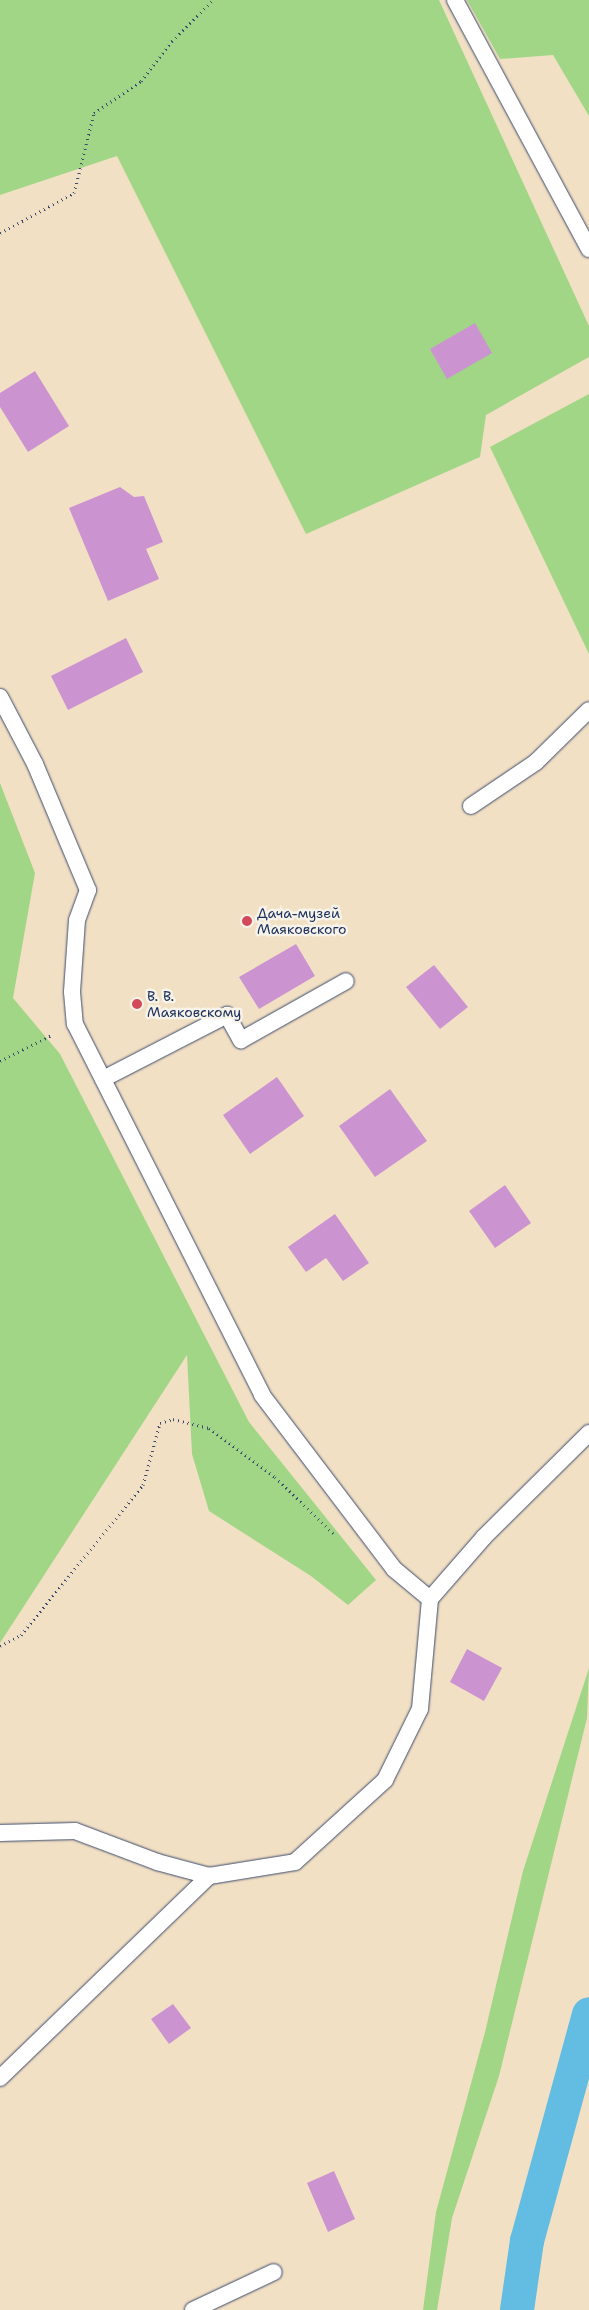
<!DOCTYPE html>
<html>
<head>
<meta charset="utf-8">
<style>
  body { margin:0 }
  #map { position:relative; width:589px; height:2310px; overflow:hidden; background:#f2e0c4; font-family:"Shantell Sans",sans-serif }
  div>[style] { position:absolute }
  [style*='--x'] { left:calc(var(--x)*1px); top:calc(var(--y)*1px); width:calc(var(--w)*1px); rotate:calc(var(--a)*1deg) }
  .green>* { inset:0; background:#a1d686 }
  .canal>* { height:34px; margin:-17px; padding:0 17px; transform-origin:17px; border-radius:17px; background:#63bce1 }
  .building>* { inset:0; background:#cb94d1 }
  .path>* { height:3px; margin-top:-1.5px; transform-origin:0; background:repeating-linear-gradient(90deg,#3b4a6d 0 1px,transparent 0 5px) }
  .roads { filter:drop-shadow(0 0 1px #3b4a6d) drop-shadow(0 0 1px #3b4a6d) }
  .lane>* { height:16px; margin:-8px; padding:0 8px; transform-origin:8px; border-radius:8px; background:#fff }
  .dots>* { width:14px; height:14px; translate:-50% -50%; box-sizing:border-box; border:2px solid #f7f3e8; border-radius:50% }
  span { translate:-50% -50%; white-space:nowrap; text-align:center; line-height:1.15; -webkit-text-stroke:5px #f7f3e8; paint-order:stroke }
  .poi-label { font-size:14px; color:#1b2f5e }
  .left { translate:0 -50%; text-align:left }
</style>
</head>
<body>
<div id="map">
  <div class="green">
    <div style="clip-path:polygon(0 0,439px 0,589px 326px,589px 357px,486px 415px,480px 457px,306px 534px,117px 156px,0 195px)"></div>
    <div style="clip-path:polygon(467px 0,589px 0,589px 116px,553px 55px,500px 59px)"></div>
    <div style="clip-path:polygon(589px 394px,589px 654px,490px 447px)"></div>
    <div style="clip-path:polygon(0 783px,35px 873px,13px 998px,60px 1054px,249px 1422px,376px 1580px,348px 1605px,311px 1576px,209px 1511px,192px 1454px,187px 1355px,0 1643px)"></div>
    <div style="clip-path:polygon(589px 1668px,587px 1718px,499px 2076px,452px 2218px,437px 2310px,423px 2310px,436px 2212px,485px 2032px,523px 1871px)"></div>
  </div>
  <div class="canal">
    <div style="--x:517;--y:2310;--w:70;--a:-81.8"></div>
    <div style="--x:527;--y:2241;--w:235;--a:-74.7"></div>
  </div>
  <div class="building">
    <div style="clip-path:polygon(475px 323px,492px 353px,447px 379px,430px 349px)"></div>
    <div style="clip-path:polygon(35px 371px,69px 426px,28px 452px,0 407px,0 393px)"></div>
    <div style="clip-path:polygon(120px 487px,134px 497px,144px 496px,163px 542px,146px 549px,159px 579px,108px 601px,69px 508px)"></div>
    <div style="clip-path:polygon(126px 638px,143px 672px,68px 710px,51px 676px)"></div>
    <div style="clip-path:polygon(296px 944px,315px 976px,259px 1009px,239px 977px)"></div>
    <div style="clip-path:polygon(434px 965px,468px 1007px,440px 1029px,406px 987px)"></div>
    <div style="clip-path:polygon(277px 1077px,304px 1116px,250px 1154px,223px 1115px)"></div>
    <div style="clip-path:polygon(390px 1089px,427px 1141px,375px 1177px,339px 1126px)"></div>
    <div style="clip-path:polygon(505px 1185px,531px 1223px,495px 1248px,469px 1211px)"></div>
    <div style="clip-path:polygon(335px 1214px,369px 1263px,343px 1281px,326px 1258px,306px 1272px,288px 1247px)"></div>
    <div style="clip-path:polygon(467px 1649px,502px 1668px,484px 1701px,450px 1682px)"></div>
    <div style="clip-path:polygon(173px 2004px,191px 2028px,169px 2044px,151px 2019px)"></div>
    <div style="clip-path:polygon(334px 2171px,355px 2219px,328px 2232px,307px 2183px)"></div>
  </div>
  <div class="path">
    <div style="--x:0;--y:233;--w:84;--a:-28.4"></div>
    <div style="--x:74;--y:193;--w:82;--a:-76"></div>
    <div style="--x:94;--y:113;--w:57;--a:-34.2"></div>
    <div style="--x:141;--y:81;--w:51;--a:-52.2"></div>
    <div style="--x:172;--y:41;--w:58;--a:-45"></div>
    <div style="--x:0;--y:1061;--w:58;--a:-26.6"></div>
    <div style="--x:0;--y:1646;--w:24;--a:-28"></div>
    <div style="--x:21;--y:1635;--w:193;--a:-50.9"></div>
    <div style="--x:143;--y:1485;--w:64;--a:-74.7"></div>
    <div style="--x:160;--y:1423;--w:14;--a:-17"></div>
    <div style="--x:173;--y:1419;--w:37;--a:14"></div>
    <div style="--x:209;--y:1428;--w:82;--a:36.6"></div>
    <div style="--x:275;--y:1477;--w:81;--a:44"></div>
  </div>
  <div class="roads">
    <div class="lane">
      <div style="--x:455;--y:0;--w:283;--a:61.7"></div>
      <div style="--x:0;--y:697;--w:76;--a:62.4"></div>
      <div style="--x:35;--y:764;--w:137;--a:67.2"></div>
      <div style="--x:88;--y:890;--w:32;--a:110"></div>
      <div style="--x:77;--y:920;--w:72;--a:94"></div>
      <div style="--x:72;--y:992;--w:32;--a:85"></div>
      <div style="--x:75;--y:1024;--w:415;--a:63.2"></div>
      <div style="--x:262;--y:1395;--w:218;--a:52.8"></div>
      <div style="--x:394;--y:1569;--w:47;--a:39.8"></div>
      <div style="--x:471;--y:806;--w:78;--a:-34.1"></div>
      <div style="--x:536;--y:762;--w:74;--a:-44.5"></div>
      <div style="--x:103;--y:1079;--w:140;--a:-27.3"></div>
      <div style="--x:227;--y:1015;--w:29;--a:61"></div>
      <div style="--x:241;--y:1040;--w:120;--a:-29.3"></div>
      <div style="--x:0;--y:1833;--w:75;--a:-1.5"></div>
      <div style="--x:75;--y:1831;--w:88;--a:20.7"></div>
      <div style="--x:157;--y:1862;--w:54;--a:15.1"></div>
      <div style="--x:209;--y:1876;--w:87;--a:-9.2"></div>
      <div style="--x:295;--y:1862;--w:122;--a:-42.3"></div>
      <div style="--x:385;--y:1780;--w:79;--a:-63.8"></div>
      <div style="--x:420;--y:1709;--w:110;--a:-84.8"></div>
      <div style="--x:430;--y:1599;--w:82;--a:-48.9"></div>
      <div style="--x:484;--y:1537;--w:148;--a:-44.7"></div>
      <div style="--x:0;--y:2078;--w:291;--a:-44"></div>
      <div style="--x:193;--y:2310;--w:89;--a:-25.1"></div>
    </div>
  </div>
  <div class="dots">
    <div style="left:247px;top:921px;background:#d1495b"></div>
    <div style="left:137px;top:1004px;background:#d1495b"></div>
  </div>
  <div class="poi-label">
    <span class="left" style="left:257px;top:921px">Дача-музей<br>Маяковского</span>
    <span class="left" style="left:147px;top:1004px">В. В.<br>Маяковскому</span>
  </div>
</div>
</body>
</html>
